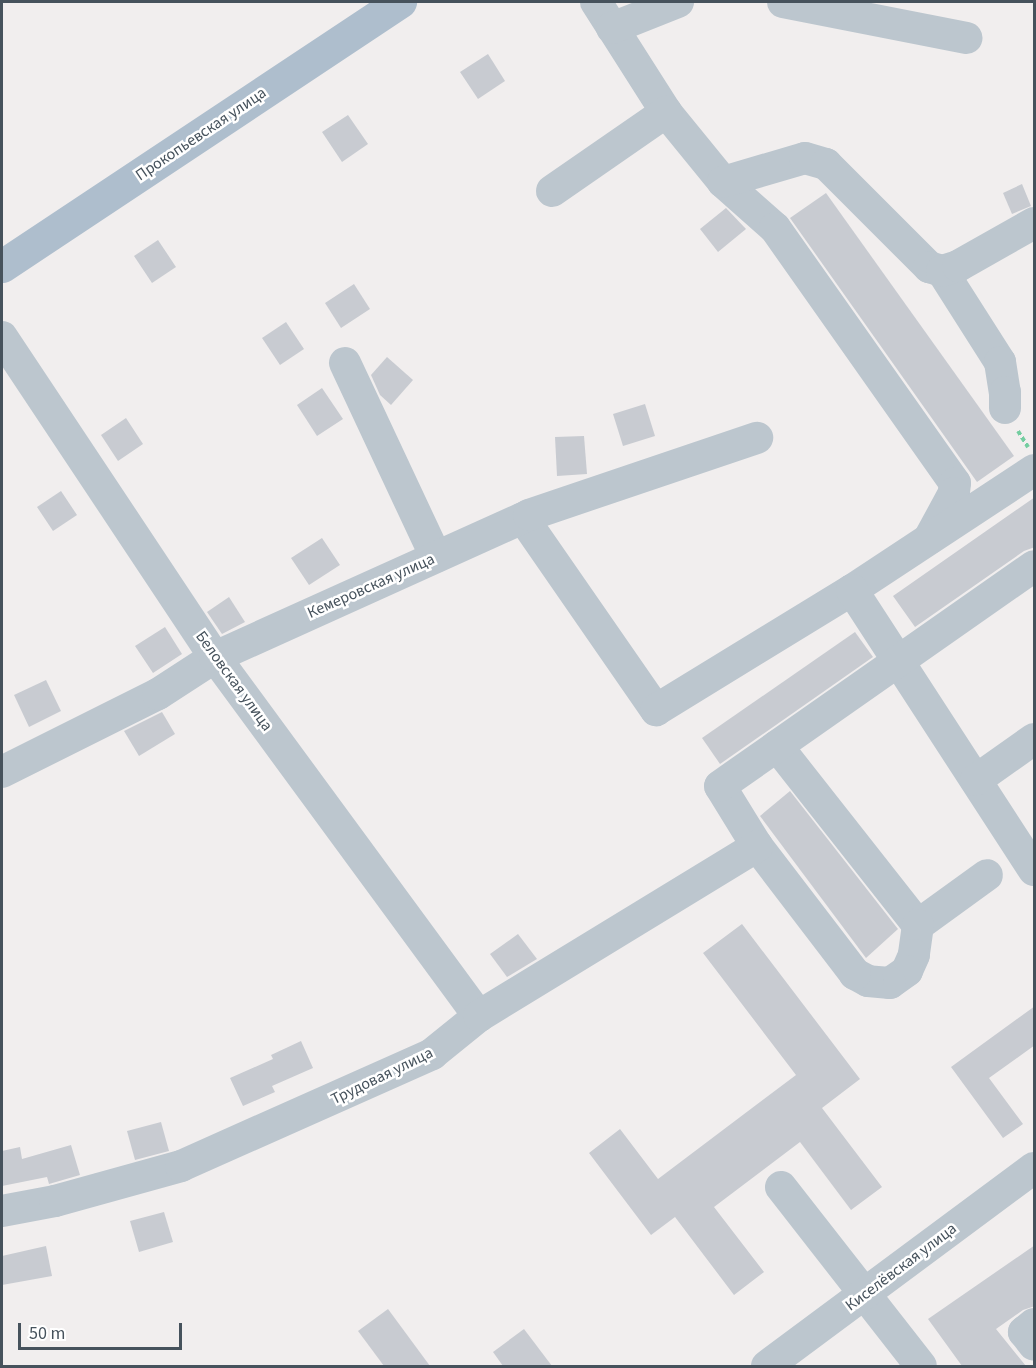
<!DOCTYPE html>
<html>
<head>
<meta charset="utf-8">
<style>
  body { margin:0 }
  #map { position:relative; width:1036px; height:1368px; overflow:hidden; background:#f1eeee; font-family:"Source Sans 3",sans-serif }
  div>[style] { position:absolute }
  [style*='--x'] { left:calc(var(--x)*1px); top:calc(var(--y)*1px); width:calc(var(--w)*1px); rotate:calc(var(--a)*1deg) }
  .building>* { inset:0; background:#c8cbd1 }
  .path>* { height:4px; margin-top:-2px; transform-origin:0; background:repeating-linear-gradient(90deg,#74cda0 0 4.5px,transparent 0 7.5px) }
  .minor>* { height:32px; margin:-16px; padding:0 16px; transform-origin:16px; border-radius:16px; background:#bcc6ce }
  .major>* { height:33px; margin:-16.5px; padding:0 16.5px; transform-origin:16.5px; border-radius:16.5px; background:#aebecd }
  span { translate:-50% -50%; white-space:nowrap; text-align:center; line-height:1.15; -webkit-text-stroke:5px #fff; paint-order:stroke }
  .street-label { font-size:16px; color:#46525c }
  .frame { position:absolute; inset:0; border:3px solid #46525c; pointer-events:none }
  .scale { position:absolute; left:18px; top:1323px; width:164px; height:27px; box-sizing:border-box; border:3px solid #46525c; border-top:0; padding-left:8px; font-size:18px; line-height:21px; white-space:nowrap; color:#46525c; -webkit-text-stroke:4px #fff; paint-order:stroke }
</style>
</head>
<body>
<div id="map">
  <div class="building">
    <div style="clip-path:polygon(488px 54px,505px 81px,478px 99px,460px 72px)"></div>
    <div style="clip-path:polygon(348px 115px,368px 144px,342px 162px,322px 132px)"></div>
    <div style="clip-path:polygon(1022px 184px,1031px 206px,1012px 214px,1003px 193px)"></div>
    <div style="clip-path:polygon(826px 193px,1014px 456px,977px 482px,790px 218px)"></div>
    <div style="clip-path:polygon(726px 208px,746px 229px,718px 252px,700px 229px)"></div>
    <div style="clip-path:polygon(158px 240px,176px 267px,152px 283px,134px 256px)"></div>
    <div style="clip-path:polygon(354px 284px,370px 309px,341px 328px,325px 303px)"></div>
    <div style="clip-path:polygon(286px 322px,304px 349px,280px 365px,262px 338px)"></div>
    <div style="clip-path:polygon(387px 357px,413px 380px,391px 405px,380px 395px,371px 375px)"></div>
    <div style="clip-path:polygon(322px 388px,343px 419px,317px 436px,297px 405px)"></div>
    <div style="clip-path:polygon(645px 404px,655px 436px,623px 446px,613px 414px)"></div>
    <div style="clip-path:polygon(126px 418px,143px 444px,118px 461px,101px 435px)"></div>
    <div style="clip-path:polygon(584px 436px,587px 474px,557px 476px,555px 437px)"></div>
    <div style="clip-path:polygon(61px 491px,77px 515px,53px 531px,37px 507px)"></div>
    <div style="clip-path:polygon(1035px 497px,1035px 547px,1024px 551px,915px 627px,893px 596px)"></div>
    <div style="clip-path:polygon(322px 538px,340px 565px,309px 585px,291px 558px)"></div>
    <div style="clip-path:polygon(229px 597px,245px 622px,222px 634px,207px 612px)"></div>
    <div style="clip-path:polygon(165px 627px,182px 654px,153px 673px,135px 646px)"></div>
    <div style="clip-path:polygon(855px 632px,873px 657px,720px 764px,702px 738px)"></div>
    <div style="clip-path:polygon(46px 680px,61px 711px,29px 727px,14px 695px)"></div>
    <div style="clip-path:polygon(162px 712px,175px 734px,139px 756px,124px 731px)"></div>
    <div style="clip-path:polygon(790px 791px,898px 929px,866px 958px,760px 816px)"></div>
    <div style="clip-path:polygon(742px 924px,860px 1079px,822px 1108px,882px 1187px,851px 1210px,800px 1142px,714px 1207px,764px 1272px,734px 1295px,675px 1217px,651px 1235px,589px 1153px,620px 1129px,658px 1179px,796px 1075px,703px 953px)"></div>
    <div style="clip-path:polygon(518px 934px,537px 959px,507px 977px,490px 954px)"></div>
    <div style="clip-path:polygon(1035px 1006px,1035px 1045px,989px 1078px,1023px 1124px,1003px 1138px,951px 1067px)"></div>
    <div style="clip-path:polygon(301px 1041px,313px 1068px,272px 1086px,275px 1092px,243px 1106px,230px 1078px,273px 1059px,271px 1055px)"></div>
    <div style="clip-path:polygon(161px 1122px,169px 1151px,135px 1160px,127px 1131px)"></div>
    <div style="clip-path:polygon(71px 1145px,80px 1175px,49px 1184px,47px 1177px,2px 1186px,2px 1151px,20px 1147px,22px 1159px)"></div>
    <div style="clip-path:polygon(164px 1212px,173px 1242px,139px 1252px,130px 1221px)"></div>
    <div style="clip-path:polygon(1035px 1245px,1035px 1306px,1023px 1310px,996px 1329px,1026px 1366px,962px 1366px,928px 1319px)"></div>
    <div style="clip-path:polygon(46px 1246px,52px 1276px,2px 1285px,2px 1256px)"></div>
    <div style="clip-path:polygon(388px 1309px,430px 1366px,384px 1366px,358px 1331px)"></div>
    <div style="clip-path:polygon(524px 1329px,552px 1366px,503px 1366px,493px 1352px)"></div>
  </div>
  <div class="path">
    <div style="--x:1018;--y:431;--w:19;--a:58"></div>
  </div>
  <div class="minor">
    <div style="--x:596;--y:2;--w:130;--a:57.5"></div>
    <div style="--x:666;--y:112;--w:90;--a:50.8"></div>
    <div style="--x:723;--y:182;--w:69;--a:41.5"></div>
    <div style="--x:775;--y:228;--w:312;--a:54.8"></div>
    <div style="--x:955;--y:483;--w:10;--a:96"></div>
    <div style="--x:954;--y:493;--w:52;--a:118.5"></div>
    <div style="--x:783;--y:2;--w:187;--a:11.1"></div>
    <div style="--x:612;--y:28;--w:71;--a:-21.5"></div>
    <div style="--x:723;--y:182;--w:85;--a:-16.3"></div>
    <div style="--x:805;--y:158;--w:22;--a:16"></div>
    <div style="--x:826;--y:164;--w:146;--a:45"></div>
    <div style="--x:929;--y:267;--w:14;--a:17"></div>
    <div style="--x:942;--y:271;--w:108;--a:57.5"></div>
    <div style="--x:1000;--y:362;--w:30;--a:81"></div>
    <div style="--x:1005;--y:392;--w:16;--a:90"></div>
    <div style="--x:552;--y:191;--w:139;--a:-34.7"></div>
    <div style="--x:942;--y:271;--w:17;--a:-17"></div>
    <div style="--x:958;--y:266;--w:87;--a:-29.5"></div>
    <div style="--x:2;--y:337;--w:384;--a:56.4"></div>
    <div style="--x:215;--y:657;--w:446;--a:53.7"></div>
    <div style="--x:345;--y:363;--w:214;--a:64.9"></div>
    <div style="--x:523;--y:518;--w:234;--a:55.3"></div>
    <div style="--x:656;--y:710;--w:230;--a:-31.5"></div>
    <div style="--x:852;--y:590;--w:218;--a:-33.4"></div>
    <div style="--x:852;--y:590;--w:334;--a:57"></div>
    <div style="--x:777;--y:746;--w:228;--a:51.8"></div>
    <div style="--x:918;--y:925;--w:85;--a:-35.9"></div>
    <div style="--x:2;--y:772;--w:174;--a:-26.6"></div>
    <div style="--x:158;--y:694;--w:68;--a:-33"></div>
    <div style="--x:215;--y:657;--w:345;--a:-24.3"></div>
    <div style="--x:529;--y:515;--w:241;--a:-18.7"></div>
    <div style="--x:976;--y:780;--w:71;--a:-35.3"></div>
    <div style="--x:918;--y:925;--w:30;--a:98"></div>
    <div style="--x:914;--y:955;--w:17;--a:114"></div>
    <div style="--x:907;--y:971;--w:21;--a:145"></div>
    <div style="--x:890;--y:983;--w:22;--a:-175"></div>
    <div style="--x:868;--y:981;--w:15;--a:-152"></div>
    <div style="--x:855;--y:974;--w:161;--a:-127.4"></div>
    <div style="--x:757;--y:846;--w:70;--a:-121.7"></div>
    <div style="--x:720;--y:786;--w:383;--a:-35"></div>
    <div style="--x:781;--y:1187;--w:227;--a:52"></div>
    <div style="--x:2;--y:1211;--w:54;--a:-10.7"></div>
    <div style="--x:55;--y:1201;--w:131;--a:-15.5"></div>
    <div style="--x:181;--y:1166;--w:275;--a:-24"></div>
    <div style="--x:432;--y:1054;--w:60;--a:-39"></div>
    <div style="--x:479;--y:1016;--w:326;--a:-31.4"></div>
    <div style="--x:1034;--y:1324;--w:13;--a:141"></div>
    <div style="--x:1024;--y:1332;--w:16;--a:52"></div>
    <div style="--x:767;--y:1366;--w:332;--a:-36.6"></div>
  </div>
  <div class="major">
    <div style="--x:2;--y:266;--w:478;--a:-33.6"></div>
  </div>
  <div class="street-label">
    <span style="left:201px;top:134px;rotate:-34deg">Прокопьевская улица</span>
    <span style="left:371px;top:586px;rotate:-24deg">Кемеровская улица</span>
    <span style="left:234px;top:681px;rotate:54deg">Беловская улица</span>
    <span style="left:382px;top:1076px;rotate:-26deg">Трудовая улица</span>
    <span style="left:901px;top:1267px;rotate:-37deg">Киселёвская улица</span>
  </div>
  <div class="frame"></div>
  <div class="scale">50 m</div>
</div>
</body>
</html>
